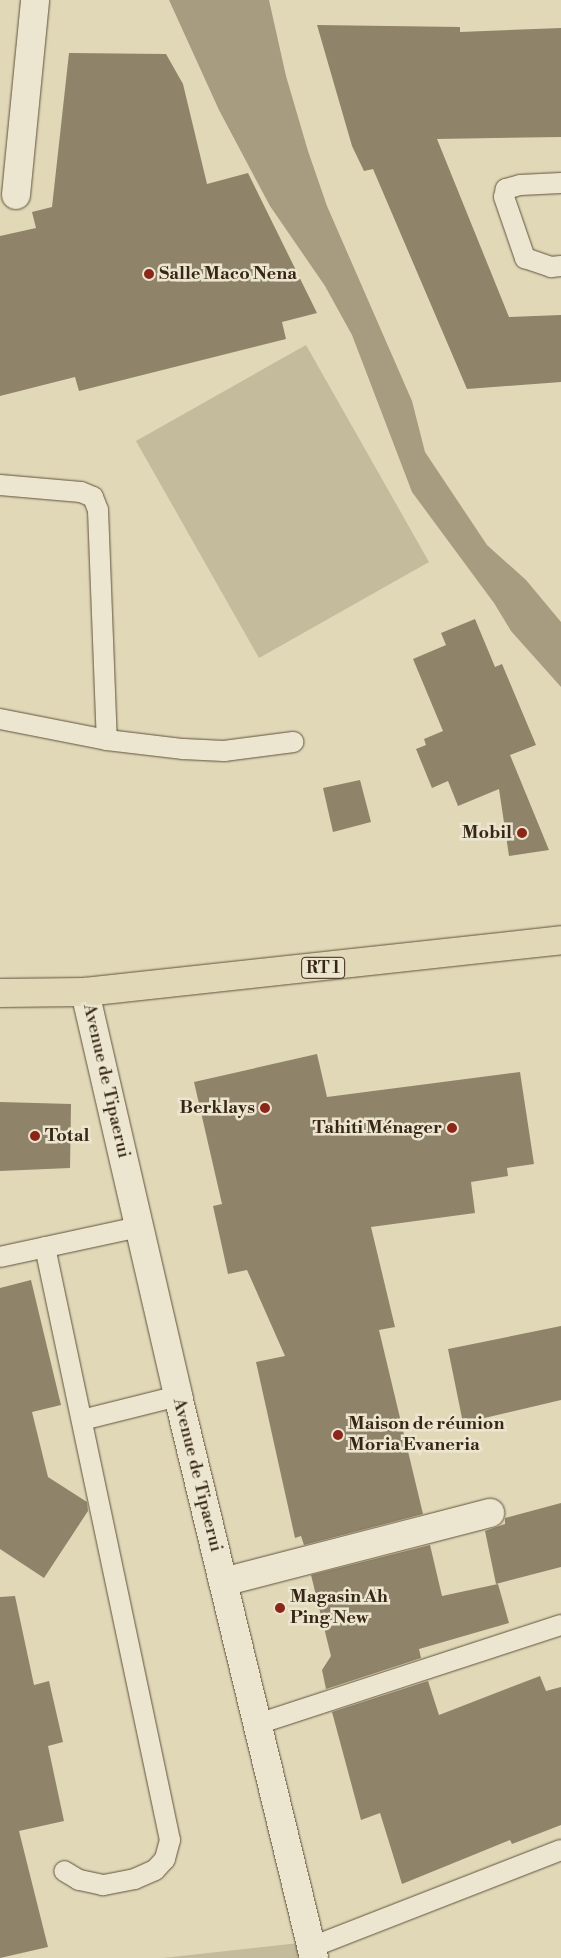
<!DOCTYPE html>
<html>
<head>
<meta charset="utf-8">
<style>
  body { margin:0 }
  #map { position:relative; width:561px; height:1958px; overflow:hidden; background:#e1d8b8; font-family:"Libre Bodoni",serif }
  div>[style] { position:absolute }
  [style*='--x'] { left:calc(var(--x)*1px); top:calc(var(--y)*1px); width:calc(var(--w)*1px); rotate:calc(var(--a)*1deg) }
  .green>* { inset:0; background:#c4ba9c }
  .water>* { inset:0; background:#a79b80 }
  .building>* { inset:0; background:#8f8369 }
  .roads { filter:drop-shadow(0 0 1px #61523c) drop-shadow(0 0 1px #61523c) }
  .service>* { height:20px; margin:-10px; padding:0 10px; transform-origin:10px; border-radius:10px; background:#ece6d1 }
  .minor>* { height:28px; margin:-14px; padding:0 14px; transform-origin:14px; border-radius:14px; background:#ece6d1 }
  .secondary>* { height:28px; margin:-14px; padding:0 14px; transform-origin:14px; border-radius:14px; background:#ece6d1 }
  .primary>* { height:28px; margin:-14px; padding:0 14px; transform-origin:14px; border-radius:14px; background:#e1d8b8 }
  .dots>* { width:14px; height:14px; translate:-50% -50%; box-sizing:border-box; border:2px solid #ece6d1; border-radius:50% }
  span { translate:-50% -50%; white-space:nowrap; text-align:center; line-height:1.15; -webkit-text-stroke:5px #ece6d1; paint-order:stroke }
  .shield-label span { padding:1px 4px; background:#ece6d1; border:1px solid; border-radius:4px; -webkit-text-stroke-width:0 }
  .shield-label { font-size:16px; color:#362613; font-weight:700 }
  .poi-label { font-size:18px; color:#362613; font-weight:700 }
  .left { translate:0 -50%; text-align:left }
  .right { translate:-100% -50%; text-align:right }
  .street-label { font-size:18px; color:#362613 }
</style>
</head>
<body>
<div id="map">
  <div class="green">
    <div style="clip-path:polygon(306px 345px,429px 562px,259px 658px,136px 441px)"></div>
    <div style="clip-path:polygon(308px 1942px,312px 1958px,163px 1958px)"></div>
  </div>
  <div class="water">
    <div style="clip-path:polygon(169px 0,269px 0,286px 76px,308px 151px,327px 206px,412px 401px,425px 452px,487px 545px,526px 580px,561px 622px,561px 687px,511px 631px,494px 603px,412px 492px,352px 335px,325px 286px,270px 206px,219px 110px)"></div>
  </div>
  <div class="building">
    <div style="clip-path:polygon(317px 25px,460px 27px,460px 32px,561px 28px,561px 137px,437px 139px,509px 317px,561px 315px,561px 382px,467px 389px,373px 169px,364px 171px,352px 146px)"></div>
    <div style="clip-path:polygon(69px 53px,166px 54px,183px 84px,207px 184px,248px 173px,317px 313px,282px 322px,286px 339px,79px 391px,75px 377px,0 396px,0 236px,36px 228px,32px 212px,52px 207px)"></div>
    <div style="clip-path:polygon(475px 619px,495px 667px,502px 664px,536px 745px,510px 755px,549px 850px,509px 856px,499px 789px,458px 806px,448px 781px,432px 788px,416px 749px,426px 745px,424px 739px,443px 731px,413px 659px,446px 645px,441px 633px)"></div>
    <div style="clip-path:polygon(360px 780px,371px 822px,333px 832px,323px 788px)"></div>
    <div style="clip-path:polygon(317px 1054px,327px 1097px,520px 1072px,534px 1164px,507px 1168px,508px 1176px,471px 1182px,475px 1213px,371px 1227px,395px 1327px,379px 1330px,423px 1514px,304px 1545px,301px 1536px,295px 1538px,256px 1362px,285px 1356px,247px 1270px,228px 1274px,213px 1206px,222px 1204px,194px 1082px)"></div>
    <div style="clip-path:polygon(0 1102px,71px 1104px,70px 1168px,0 1171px)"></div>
    <div style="clip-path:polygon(31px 1280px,61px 1405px,32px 1412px,48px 1477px,87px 1502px,88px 1511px,44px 1578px,0 1549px,0 1288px)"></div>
    <div style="clip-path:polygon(561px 1326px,561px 1400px,463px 1423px,448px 1349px)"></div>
    <div style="clip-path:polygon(561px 1503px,561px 1567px,496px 1584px,485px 1531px,505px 1524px,505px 1518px)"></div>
    <div style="clip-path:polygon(430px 1545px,442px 1596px,498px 1584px,509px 1623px,419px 1649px,421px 1658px,326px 1689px,322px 1670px,331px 1656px,311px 1575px)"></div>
    <div style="clip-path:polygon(15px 1596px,34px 1685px,49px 1681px,63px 1742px,48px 1746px,64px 1821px,19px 1831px,48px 1947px,0 1958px,0 1597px)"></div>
    <div style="clip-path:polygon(540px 1676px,546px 1691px,561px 1687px,561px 1825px,512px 1844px,510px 1840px,402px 1884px,380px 1813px,361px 1820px,332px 1712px,428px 1681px,439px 1715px)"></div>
  </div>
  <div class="roads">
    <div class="service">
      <div style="--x:561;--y:183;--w:41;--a:177.2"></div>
      <div style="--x:520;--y:185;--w:15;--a:164"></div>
      <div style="--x:506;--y:189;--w:8;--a:104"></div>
      <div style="--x:504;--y:197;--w:65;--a:71"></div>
      <div style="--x:525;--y:258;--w:28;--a:19"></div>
      <div style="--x:551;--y:267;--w:10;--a:-6"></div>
      <div style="--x:0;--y:485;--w:81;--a:4.9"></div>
      <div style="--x:81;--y:492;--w:13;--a:23"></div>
      <div style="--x:93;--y:497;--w:14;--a:69"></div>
      <div style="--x:98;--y:510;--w:230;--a:87.8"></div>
      <div style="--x:0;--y:719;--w:109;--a:11.1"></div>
      <div style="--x:107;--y:740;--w:77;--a:6.8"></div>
      <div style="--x:183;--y:749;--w:41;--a:2.8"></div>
      <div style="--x:224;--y:751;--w:70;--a:-7.4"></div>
      <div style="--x:45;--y:1247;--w:606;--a:78.1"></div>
      <div style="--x:170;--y:1840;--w:20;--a:105"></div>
      <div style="--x:165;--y:1859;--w:15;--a:132"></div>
      <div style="--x:155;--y:1870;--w:22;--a:156"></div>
      <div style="--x:135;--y:1879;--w:33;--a:169"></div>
      <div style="--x:103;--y:1885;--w:25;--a:-168"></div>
      <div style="--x:79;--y:1880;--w:17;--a:-149"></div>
      <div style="--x:0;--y:1257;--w:142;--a:-12.2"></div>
      <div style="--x:82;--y:1420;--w:99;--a:-14"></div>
      <div style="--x:258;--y:1724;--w:319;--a:-18.1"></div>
      <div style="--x:312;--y:1947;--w:267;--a:-21.3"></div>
    </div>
    <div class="minor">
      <div style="--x:16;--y:195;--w:196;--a:-84.4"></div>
      <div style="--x:223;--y:1582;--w:276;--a:-14.5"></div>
    </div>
    <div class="secondary">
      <div style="--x:85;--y:992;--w:415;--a:77"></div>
      <div style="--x:178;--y:1396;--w:578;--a:76.4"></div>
    </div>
    <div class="primary">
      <div style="--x:0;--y:993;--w:85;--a:-0.7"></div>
      <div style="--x:85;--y:992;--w:479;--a:-6.2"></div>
    </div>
  </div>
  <div class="dots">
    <div style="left:149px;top:274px;background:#8f2418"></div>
    <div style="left:522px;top:833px;background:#8f2418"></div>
    <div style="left:265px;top:1108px;background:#8f2418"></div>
    <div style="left:452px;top:1128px;background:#8f2418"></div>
    <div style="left:35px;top:1136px;background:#8f2418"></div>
    <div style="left:338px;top:1435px;background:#8f2418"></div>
    <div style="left:280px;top:1608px;background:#8f2418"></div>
  </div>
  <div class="shield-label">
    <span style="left:323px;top:968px">RT 1</span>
  </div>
  <div class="poi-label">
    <span class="left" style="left:159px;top:274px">Salle Maco Nena</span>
    <span class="right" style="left:512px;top:833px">Mobil</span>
    <span class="right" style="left:255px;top:1108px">Berklays</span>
    <span class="right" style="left:442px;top:1128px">Tahiti Ménager</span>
    <span class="left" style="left:45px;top:1136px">Total</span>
    <span class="left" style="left:348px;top:1435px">Maison de réunion<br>Moria Evaneria</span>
    <span class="left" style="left:290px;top:1608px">Magasin Ah<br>Ping New</span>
  </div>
  <div class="street-label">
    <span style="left:106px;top:1081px;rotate:77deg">Avenue de Tipaerui</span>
    <span style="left:197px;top:1475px;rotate:76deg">Avenue de Tipaerui</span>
  </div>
</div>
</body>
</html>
